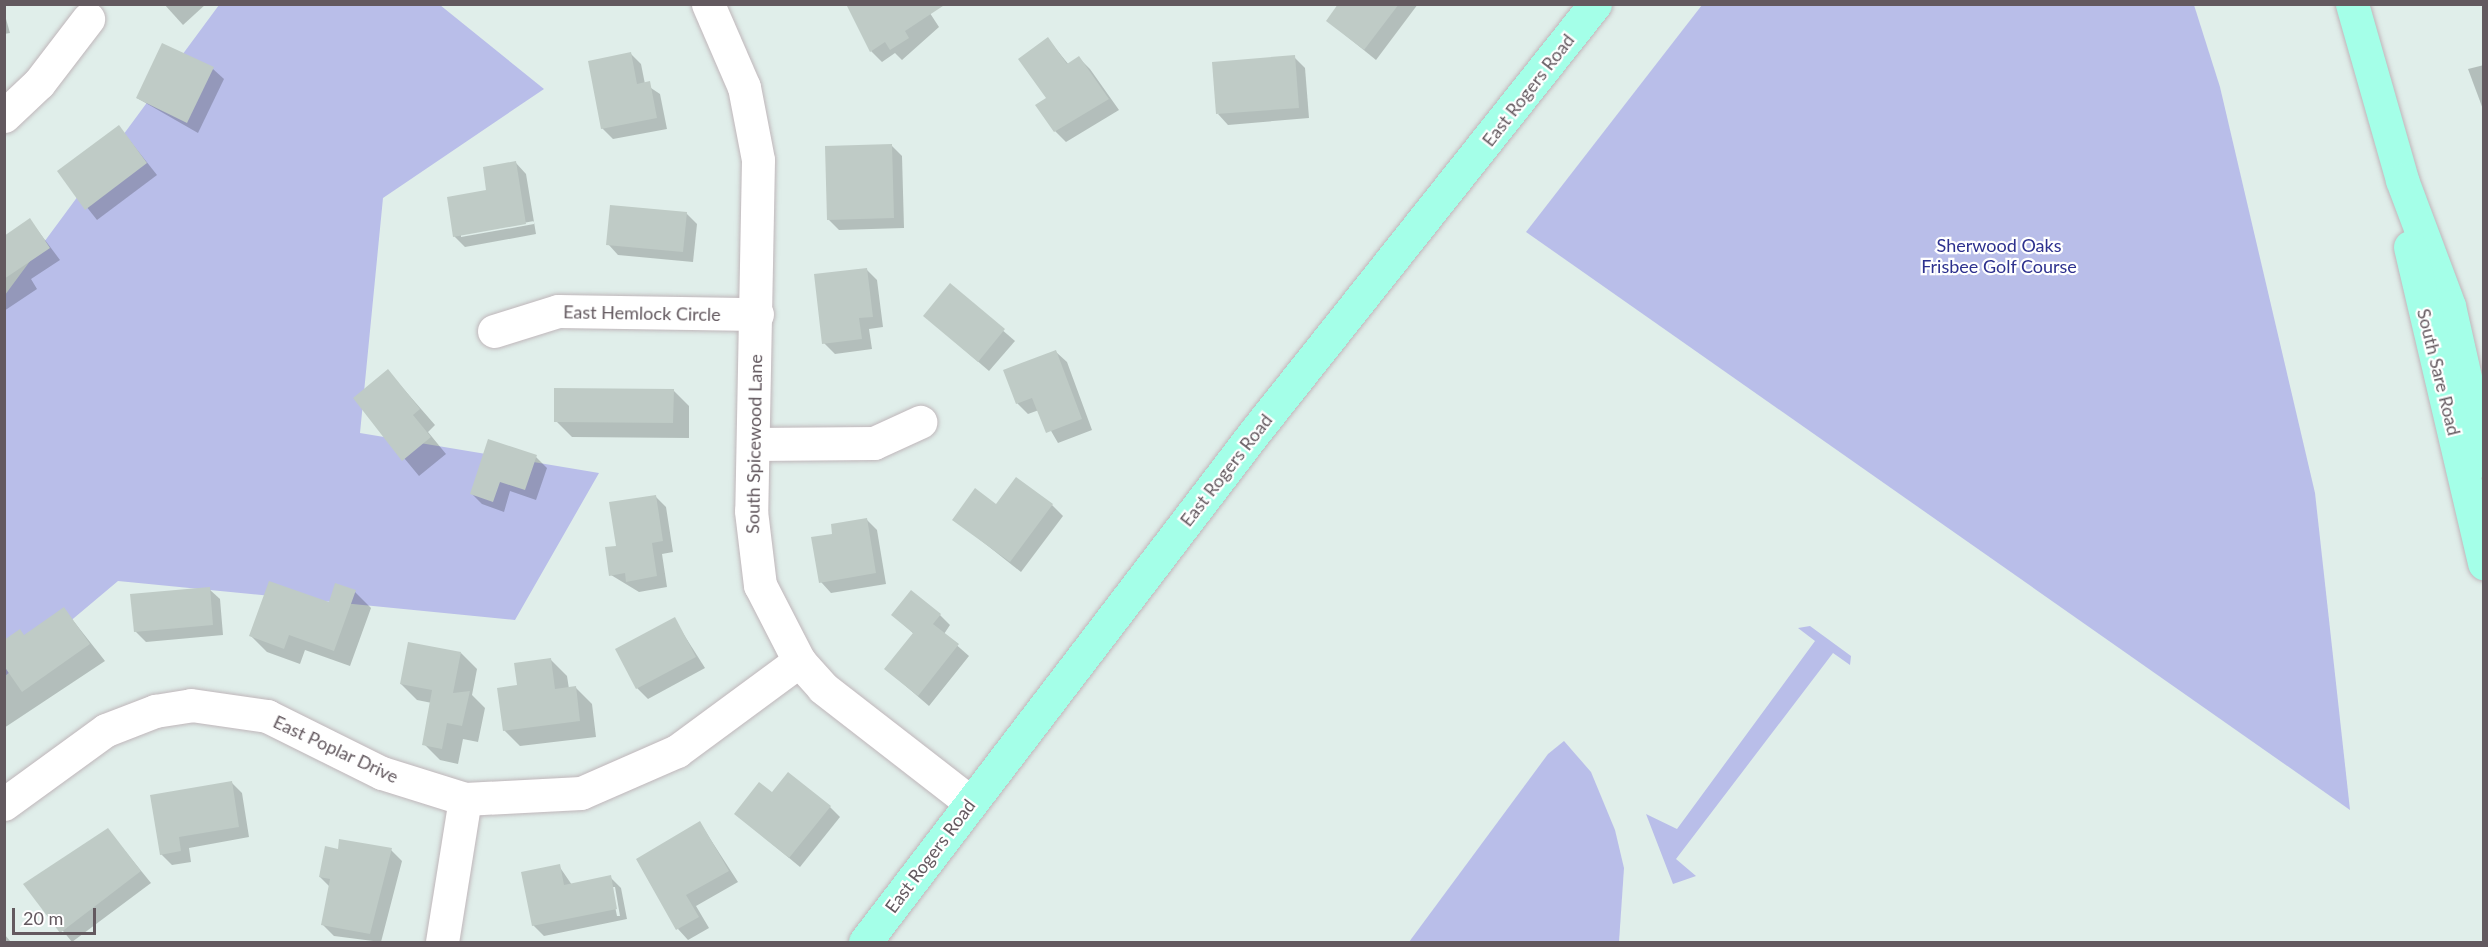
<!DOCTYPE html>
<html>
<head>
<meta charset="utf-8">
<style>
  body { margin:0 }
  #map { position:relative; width:2488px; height:947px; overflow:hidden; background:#e0eeea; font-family:Lato,sans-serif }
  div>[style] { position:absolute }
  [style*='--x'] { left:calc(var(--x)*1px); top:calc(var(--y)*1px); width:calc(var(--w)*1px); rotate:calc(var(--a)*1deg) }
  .green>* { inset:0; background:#b9bee9 }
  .shadow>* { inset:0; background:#0003 }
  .building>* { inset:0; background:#bfcbc6 }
  .roads { filter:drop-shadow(0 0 2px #bfb6ba) drop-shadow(0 0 2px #bfb6ba) }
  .minor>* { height:33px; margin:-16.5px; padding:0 16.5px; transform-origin:16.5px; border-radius:16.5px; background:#fff }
  .major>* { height:33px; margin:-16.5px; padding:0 16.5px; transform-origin:16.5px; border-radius:16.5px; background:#a4ffe8 }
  span { translate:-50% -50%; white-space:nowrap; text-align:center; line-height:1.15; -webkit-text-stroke:4.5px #fff; paint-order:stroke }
  .street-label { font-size:18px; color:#63595f }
  .park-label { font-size:18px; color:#2d318e }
  .frame { position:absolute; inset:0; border:6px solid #63595f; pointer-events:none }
  .scale { position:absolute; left:12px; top:908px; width:84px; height:27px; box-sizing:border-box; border:3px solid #63595f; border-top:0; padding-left:8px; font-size:18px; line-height:21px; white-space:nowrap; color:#63595f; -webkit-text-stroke:4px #fff; paint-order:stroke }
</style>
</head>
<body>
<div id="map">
  <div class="green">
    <div style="clip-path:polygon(219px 5px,440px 5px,544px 89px,383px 198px,360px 433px,599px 473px,515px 620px,118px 581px,5px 676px,5px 295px)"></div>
    <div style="clip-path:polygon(1702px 5px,2194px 5px,2220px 87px,2315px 493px,2350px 810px,1526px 232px)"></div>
    <div style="clip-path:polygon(1810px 626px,1851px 656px,1850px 665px,1833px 653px,1676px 859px,1696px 876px,1673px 884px,1646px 814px,1677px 829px,1815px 641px,1798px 628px)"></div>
    <div style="clip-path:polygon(1564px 741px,1591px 772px,1615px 830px,1624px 868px,1619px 942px,1409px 942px,1548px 754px)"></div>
  </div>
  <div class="shadow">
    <div style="clip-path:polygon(164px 4px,206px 4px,183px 25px)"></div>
    <div style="clip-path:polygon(924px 4px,939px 27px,902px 60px,895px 53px,882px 62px,871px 51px)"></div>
    <div style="clip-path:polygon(1340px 4px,1418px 4px,1376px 60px,1328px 21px)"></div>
    <div style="clip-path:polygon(4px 12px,10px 33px,4px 34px)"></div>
    <div style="clip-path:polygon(1048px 39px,1069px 65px,1079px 58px,1090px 69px,1119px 110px,1066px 142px,1055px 131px,1048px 99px)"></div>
    <div style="clip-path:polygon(630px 53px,641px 64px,645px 84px,660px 94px,667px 129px,613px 139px,602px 128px)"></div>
    <div style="clip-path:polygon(1294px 57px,1305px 68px,1309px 118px,1228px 125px,1218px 114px)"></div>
    <div style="clip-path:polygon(2484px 65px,2484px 112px,2468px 69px)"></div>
    <div style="clip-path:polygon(213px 69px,224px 79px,198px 133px,137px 98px)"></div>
    <div style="clip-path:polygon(119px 127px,157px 175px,97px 220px,59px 172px)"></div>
    <div style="clip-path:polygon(891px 145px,902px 156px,904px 228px,839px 230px,828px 219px)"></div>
    <div style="clip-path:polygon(evenodd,516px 163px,526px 174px,536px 234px,465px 247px,454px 236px,516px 163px,534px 221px,534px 224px,461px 237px,461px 234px,534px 221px)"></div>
    <div style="clip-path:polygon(686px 213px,697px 224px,693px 262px,618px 255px,608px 244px)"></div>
    <div style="clip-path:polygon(30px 220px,60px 260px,31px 279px,37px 289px,4px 311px,4px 237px)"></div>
    <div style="clip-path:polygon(866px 269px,877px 280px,883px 327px,869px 329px,872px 349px,835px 354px,824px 343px)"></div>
    <div style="clip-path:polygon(950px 285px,1015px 341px,989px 371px,925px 316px)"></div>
    <div style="clip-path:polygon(1056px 352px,1067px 362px,1092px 430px,1058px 443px,1039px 410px,1028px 414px,1017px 403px)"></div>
    <div style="clip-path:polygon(388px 371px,435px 425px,428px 432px,446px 454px,419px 476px,355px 399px)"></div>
    <div style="clip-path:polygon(673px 390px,689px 406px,689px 438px,572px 437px,556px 421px)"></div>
    <div style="clip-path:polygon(536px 457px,547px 468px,536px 500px,510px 491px,504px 512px,482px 504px,471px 493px)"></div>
    <div style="clip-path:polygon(655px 496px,666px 507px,673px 552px,662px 554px,667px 587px,639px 592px,611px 575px)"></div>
    <div style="clip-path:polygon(1052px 505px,1063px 516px,1021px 572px,954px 519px)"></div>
    <div style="clip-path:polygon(866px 519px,877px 530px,886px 584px,831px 593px,821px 582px,834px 535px)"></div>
    <div style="clip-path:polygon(209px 589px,220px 599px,223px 635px,146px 642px,135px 631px)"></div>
    <div style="clip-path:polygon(355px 592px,371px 608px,350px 666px,305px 650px,300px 664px,267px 652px,251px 636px)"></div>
    <div style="clip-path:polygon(64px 609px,105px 661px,4px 728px,4px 641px,25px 636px)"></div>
    <div style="clip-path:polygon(893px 615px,940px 615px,950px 625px,944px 634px,969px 656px,929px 706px,886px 669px,914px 634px)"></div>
    <div style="clip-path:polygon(674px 619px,705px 668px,648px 699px,637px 688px)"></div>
    <div style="clip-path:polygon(461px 653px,477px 669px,472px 695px,485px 708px,478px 742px,463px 739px,458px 764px,440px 760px,424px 744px,432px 703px,417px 700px,401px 684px)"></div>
    <div style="clip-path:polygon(551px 660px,567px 676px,569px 689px,576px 688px,592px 704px,596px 737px,520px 746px,504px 730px,518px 687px)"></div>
    <div style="clip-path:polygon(231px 782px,242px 793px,249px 837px,189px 848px,191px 862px,172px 865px,161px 854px)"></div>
    <div style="clip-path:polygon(772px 794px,830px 807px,840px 817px,800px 867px,736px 814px)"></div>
    <div style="clip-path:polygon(700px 823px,738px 882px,696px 906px,709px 928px,688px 940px,678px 929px)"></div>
    <div style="clip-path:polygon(108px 830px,151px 883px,72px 942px,25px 884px)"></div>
    <div style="clip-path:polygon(339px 850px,391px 850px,402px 861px,381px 942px,334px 936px,323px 925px,330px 887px,320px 877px)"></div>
    <div style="clip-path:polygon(evenodd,559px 866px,572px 885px,610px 877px,621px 888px,627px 919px,544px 936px,533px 925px,559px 866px,611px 887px,615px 887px,620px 916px,617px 916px,611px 887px)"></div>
    <div style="clip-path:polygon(4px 934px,11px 942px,4px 942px)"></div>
  </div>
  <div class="building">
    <div style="clip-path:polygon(846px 4px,946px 4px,905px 31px,909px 38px,890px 50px,885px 42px,870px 52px)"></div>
    <div style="clip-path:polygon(1338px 4px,1399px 4px,1364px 50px,1326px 21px)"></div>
    <div style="clip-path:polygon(1048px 37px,1067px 64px,1079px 56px,1109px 99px,1054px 132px,1035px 105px,1046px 98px,1018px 59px)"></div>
    <div style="clip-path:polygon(162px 43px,214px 67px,187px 123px,136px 98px)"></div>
    <div style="clip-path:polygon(631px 52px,637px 84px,650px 81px,657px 118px,601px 129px,588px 61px)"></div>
    <div style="clip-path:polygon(1295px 55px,1299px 108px,1216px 114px,1212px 62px)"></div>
    <div style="clip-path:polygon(119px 125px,147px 163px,85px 210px,57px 171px)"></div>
    <div style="clip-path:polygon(892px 144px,894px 218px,827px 220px,825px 146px)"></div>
    <div style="clip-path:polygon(516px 161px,526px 224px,453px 237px,447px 197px,486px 190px,483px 167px)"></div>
    <div style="clip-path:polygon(610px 205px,687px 212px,683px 252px,606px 245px)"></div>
    <div style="clip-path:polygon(30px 218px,50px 248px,4px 279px,4px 236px)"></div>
    <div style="clip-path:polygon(867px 268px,873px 317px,859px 318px,862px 339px,822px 344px,814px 274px)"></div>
    <div style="clip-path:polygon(950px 283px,1005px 329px,978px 362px,923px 316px)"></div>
    <div style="clip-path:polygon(1056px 350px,1082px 419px,1046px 433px,1032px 398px,1016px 404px,1003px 370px)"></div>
    <div style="clip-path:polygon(388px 369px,420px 409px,413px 415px,431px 437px,402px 461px,353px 398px)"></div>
    <div style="clip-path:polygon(554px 388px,674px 389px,673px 423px,554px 422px)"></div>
    <div style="clip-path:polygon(488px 439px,537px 455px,525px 490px,500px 482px,493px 502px,470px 494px)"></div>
    <div style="clip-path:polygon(1016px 477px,1053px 504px,1010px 562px,952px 520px,975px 488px,996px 504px)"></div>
    <div style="clip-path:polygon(656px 495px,663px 541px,652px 543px,657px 576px,626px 582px,625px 573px,609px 576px,605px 547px,616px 546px,609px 502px)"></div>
    <div style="clip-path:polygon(867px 518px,876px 573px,819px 583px,811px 537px,832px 534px,831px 524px)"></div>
    <div style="clip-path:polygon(269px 581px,329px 602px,335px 583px,356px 590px,334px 651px,289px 635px,284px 649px,249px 636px)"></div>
    <div style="clip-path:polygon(210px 587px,213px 625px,134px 632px,130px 594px)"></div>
    <div style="clip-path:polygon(911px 590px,941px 614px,933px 624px,959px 644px,918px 696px,884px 669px,913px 633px,891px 615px)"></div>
    <div style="clip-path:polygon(64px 607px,90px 644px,22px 692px,4px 666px,4px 640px,20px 629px,24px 635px)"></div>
    <div style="clip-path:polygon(675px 617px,696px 657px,636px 689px,615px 649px)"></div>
    <div style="clip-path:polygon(408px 642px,461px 652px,453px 693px,470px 691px,462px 726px,447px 723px,442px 749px,422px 745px,432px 690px,400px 684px)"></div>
    <div style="clip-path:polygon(551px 658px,555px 689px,576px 686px,580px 721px,503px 731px,497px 688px,517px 685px,514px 663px)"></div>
    <div style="clip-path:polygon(788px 772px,831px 806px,789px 858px,734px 814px,759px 782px,772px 792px)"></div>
    <div style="clip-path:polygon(232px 781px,239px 827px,179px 837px,181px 851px,160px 855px,150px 795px)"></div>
    <div style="clip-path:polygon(700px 821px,729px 871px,686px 895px,699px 917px,676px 930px,636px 859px)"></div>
    <div style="clip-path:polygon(108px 828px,141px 871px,60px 933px,23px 884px)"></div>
    <div style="clip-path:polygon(339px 839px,392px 848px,370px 934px,321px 925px,330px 879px,319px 877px,325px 846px,338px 849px)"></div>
    <div style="clip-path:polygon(560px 864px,564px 885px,611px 875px,617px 909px,532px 926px,521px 872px)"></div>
  </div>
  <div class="roads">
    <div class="minor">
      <div style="--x:708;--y:4;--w:90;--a:66.6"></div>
      <div style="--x:744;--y:87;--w:74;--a:79.1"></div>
      <div style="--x:758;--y:160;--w:351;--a:91.1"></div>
      <div style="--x:751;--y:511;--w:75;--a:83.1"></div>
      <div style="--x:760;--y:585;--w:85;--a:62.8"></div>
      <div style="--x:799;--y:661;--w:36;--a:48"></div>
      <div style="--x:823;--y:688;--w:186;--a:37.8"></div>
      <div style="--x:4;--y:116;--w:48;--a:-43.3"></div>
      <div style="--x:39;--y:83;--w:81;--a:-52.6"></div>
      <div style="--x:494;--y:331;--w:67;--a:-17.4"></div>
      <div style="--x:558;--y:311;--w:199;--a:0.9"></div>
      <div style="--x:753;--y:444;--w:121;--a:-0.5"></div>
      <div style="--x:874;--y:443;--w:51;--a:-24.5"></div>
      <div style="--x:4;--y:804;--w:126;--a:-36"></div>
      <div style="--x:106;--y:730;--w:53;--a:-21.2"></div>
      <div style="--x:155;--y:711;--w:36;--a:-9"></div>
      <div style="--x:191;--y:705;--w:77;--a:8.2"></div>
      <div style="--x:267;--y:716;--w:128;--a:26.4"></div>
      <div style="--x:382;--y:773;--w:87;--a:17.4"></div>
      <div style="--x:465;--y:799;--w:116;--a:-3"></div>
      <div style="--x:581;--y:793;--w:105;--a:-23.6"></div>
      <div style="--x:677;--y:751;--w:152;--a:-36.4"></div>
      <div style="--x:442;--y:942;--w:145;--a:-80.9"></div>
    </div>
    <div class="major">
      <div style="--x:2352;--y:4;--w:183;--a:74.1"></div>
      <div style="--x:2402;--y:180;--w:134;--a:69.5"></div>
      <div style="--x:2449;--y:306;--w:159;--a:77.3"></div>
      <div style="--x:2410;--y:247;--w:325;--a:76.8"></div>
      <div style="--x:865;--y:942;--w:641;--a:-52.61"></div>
      <div style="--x:1254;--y:433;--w:548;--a:-51.52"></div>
    </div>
  </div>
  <div class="street-label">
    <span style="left:1528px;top:90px;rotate:-52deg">East Rogers Road</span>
    <span style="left:642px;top:313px;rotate:1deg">East Hemlock Circle</span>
    <span style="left:2439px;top:372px;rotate:76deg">South Sare Road</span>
    <span style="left:754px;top:444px;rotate:-89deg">South Spicewood Lane</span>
    <span style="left:1226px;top:470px;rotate:-52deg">East Rogers Road</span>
    <span style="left:336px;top:749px;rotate:25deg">East Poplar Drive</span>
    <span style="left:930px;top:856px;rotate:-53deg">East Rogers Road</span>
  </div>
  <div class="park-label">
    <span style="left:1999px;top:256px">Sherwood Oaks<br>Frisbee Golf Course</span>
  </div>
  <div class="frame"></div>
  <div class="scale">20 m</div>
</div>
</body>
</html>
